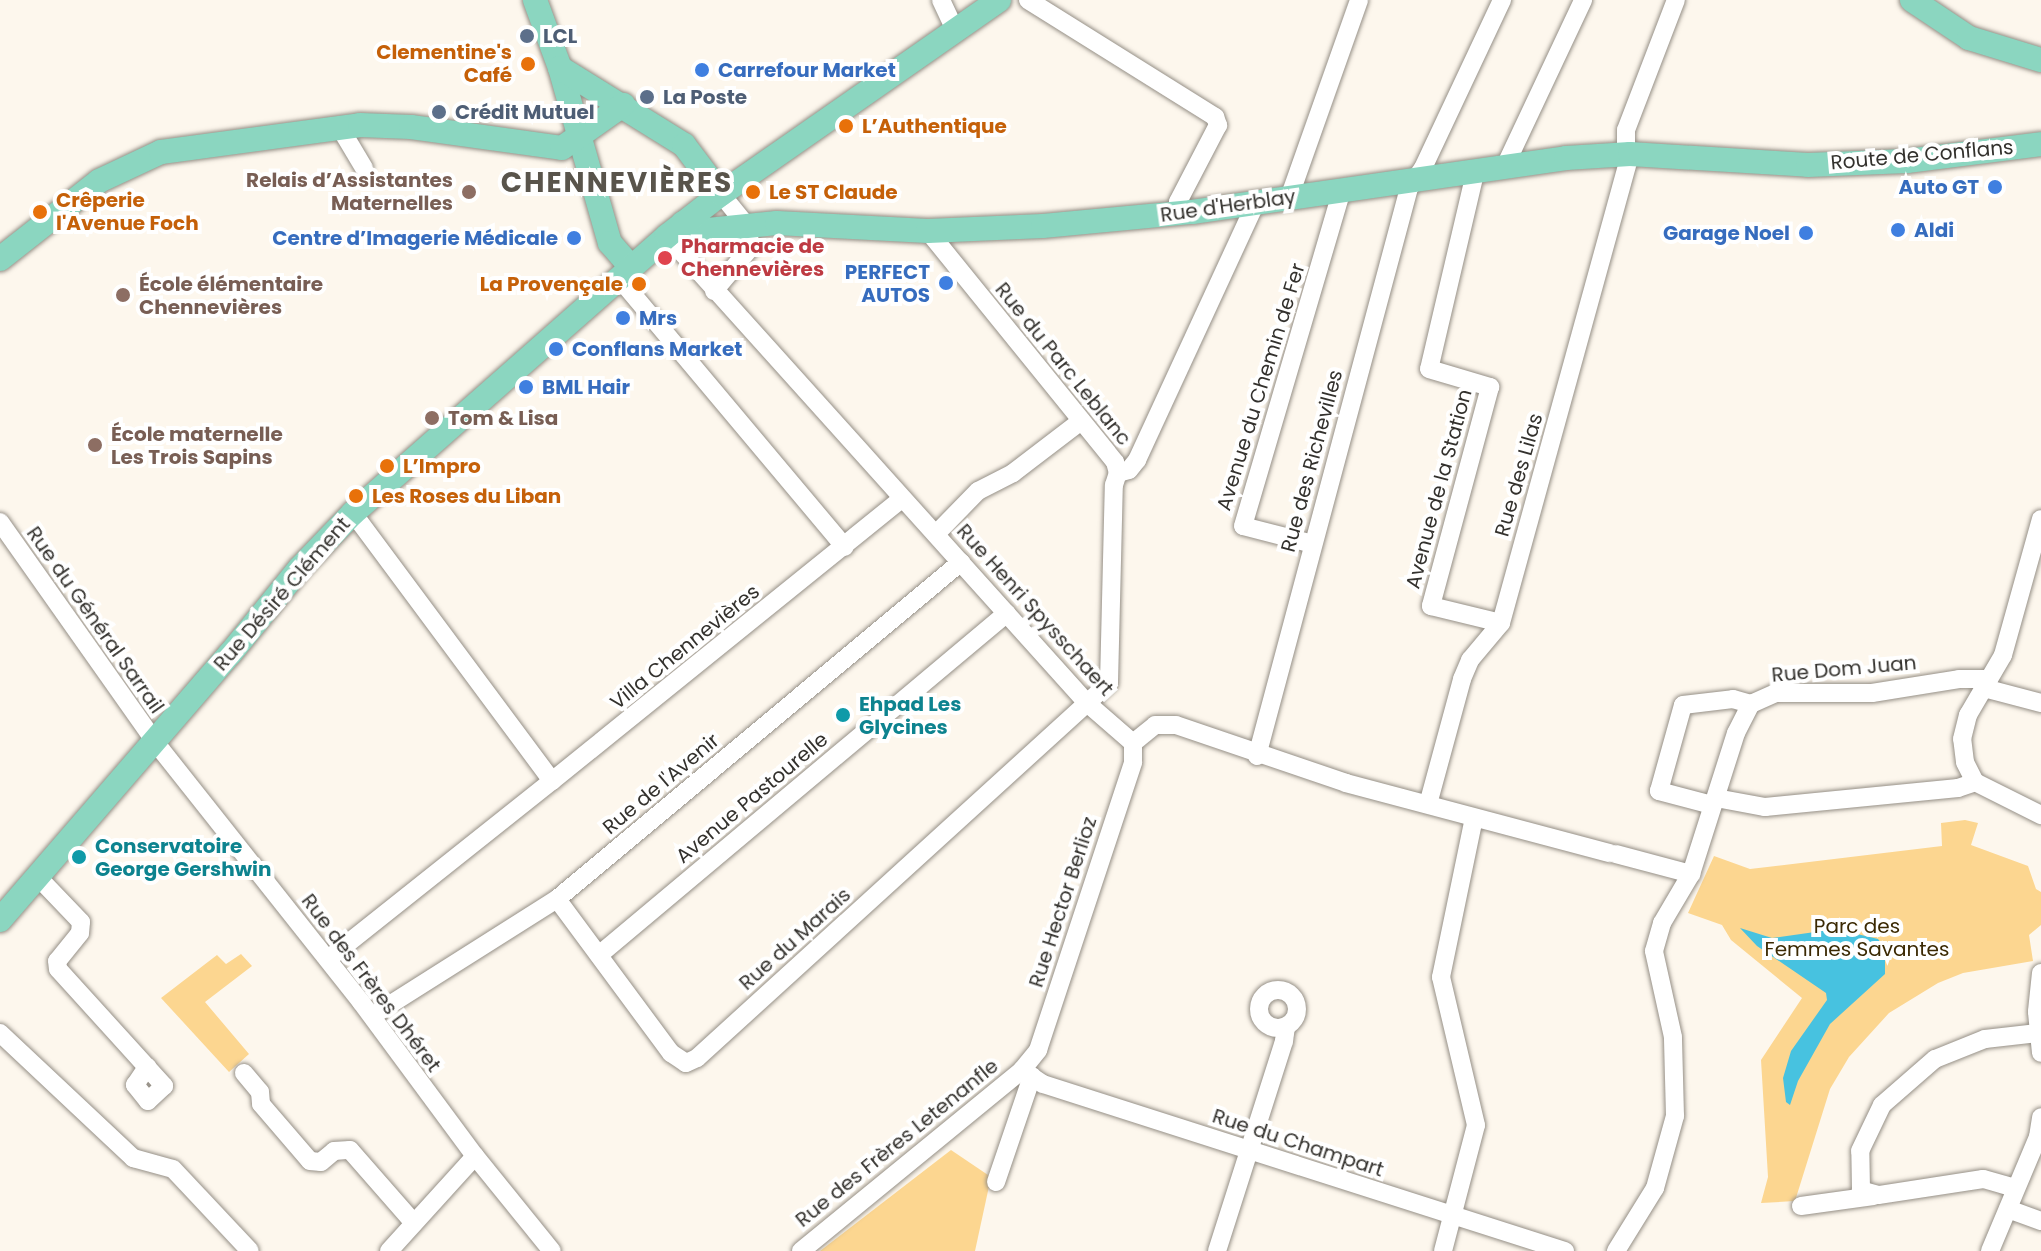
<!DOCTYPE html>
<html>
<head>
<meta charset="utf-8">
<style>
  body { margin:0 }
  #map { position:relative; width:2041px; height:1251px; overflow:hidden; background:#fdf7ed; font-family:Poppins,sans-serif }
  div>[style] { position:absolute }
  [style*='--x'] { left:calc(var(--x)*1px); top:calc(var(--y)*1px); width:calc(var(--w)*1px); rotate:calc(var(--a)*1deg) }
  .green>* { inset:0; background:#fcd690 }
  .water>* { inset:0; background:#47c2e0 }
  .roads { filter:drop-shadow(0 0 2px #958f86) drop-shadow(0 0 2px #958f86) }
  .minor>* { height:18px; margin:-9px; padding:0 9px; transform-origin:9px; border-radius:9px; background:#fff }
  .minor>.ring { margin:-9px; padding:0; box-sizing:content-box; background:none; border:18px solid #fff; border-radius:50% }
  .major>* { height:24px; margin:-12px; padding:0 12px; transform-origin:12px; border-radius:12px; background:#8bd6c0 }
  .dots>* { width:22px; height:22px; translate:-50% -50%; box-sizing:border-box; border:4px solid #fff; border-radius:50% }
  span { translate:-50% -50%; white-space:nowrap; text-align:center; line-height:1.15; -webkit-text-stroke:8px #fff; paint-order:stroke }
  .service-label { font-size:20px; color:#4e5e75; font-weight:700 }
  .left { translate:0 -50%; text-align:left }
  .food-label { font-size:20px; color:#c56008; font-weight:700 }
  .right { translate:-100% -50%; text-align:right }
  .shop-label { font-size:20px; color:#366cbe; font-weight:700 }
  .street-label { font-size:20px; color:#33312d }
  .education-label { font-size:20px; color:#785e54; font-weight:700 }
  .health-label { font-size:20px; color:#be3a42; font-weight:700 }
  .culture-label { font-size:20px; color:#0d838f; font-weight:700 }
  .park-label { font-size:20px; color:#3b2903 }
  .district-label { font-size:28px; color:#59544b; font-weight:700; letter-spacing:2px }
</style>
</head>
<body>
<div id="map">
  <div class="green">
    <div style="clip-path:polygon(1965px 820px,1978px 823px,1971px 845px,2028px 866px,2036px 889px,2041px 892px,2041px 925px,2029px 935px,2033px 961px,1963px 973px,1938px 983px,1889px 1013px,1849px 1057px,1830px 1089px,1795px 1201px,1761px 1203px,1768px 1177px,1761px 1060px,1802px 998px,1731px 940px,1722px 925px,1688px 913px,1714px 856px,1750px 869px,1942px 846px,1941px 823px)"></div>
    <div style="clip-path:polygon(241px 954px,252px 966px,205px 1002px,249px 1054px,229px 1072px,161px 998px,217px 955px,226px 964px)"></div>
    <div style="clip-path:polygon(951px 1150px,991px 1177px,975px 1251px,820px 1251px)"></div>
  </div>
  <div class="water">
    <div style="clip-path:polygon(1740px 928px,1772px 938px,1836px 929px,1878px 939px,1885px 948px,1885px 974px,1830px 1024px,1798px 1081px,1790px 1105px,1786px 1102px,1783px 1078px,1791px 1051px,1827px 1000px,1826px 993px,1757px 946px)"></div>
  </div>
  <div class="roads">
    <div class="minor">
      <div style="--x:941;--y:0;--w:33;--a:65"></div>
      <div style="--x:1028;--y:0;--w:221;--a:32"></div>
      <div style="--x:1215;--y:117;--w:9;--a:69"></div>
      <div style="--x:1218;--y:125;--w:87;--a:117.5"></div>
      <div style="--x:1178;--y:202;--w:12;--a:81"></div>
      <div style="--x:339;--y:126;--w:49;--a:59.2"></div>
      <div style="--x:1626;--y:154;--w:24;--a:-90"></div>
      <div style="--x:1626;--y:130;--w:139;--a:-69"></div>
      <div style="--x:1506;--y:164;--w:181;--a:-64.8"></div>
      <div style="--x:1476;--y:169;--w:205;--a:103.2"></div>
      <div style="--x:1429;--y:369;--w:64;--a:16.4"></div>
      <div style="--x:1490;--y:387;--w:227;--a:105.1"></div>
      <div style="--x:1431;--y:606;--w:72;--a:13.7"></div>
      <div style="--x:1289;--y:198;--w:210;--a:-70.5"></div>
      <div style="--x:928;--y:231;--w:297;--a:51"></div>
      <div style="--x:1115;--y:462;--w:11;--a:75"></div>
      <div style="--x:667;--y:236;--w:628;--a:48.03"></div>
      <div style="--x:1087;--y:703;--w:61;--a:41"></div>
      <div style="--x:619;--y:278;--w:351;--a:50"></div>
      <div style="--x:714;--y:291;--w:57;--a:-49.9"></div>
      <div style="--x:751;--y:247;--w:21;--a:-101"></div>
      <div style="--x:747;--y:226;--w:41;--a:-129.1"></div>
      <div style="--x:1118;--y:473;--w:11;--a:-15"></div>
      <div style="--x:1129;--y:470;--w:13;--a:-51"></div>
      <div style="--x:1137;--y:460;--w:284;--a:-65.2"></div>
      <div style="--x:353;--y:513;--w:334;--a:53.4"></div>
      <div style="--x:552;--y:781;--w:449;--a:-38.9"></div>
      <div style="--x:0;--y:522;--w:269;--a:54.8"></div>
      <div style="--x:155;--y:742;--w:332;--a:51.6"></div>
      <div style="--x:361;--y:1002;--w:192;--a:53.5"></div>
      <div style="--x:475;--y:1156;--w:122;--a:51"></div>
      <div style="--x:936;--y:534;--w:60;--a:-45.7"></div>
      <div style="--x:978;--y:491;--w:39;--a:-27"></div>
      <div style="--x:1013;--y:473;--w:86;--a:-37.4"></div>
      <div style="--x:1313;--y:544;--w:72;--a:-165.6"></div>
      <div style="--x:1243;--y:526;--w:350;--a:-73.6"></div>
      <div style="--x:1984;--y:688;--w:59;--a:14.7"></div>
      <div style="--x:1751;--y:704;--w:27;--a:-24"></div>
      <div style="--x:1776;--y:693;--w:96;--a:0"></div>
      <div style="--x:1872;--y:693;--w:88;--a:-9.1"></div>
      <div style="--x:1959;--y:679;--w:30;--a:0"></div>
      <div style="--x:1133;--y:743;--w:28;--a:-39"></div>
      <div style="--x:1155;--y:725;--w:21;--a:0"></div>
      <div style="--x:1176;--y:725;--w:180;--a:18.8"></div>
      <div style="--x:1346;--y:783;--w:273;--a:14.9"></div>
      <div style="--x:1257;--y:756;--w:588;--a:-75.02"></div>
      <div style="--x:1409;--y:188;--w:24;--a:-55"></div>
      <div style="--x:1423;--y:168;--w:186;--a:-64.8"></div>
      <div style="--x:1975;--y:782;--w:22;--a:-117"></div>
      <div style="--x:1965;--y:762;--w:23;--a:-97"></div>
      <div style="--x:1962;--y:739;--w:25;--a:-76"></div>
      <div style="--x:1968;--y:715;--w:69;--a:-59.7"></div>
      <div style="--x:2003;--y:655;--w:141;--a:-74.4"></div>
      <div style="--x:1975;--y:782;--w:74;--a:26.6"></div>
      <div style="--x:1430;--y:797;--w:122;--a:-74.8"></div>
      <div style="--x:1462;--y:679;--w:21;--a:-67"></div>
      <div style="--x:1470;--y:660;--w:48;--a:-50"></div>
      <div style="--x:1501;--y:623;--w:486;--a:-74.6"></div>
      <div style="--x:1716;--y:798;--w:50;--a:10.4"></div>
      <div style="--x:1765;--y:807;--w:194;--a:-5.6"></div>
      <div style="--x:1958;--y:788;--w:18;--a:-19"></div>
      <div style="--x:1712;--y:805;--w:55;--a:-165.2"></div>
      <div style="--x:1659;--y:791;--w:89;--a:-74.4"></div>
      <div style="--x:1683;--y:705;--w:50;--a:-6.8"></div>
      <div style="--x:1733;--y:699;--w:19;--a:16"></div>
      <div style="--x:1616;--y:854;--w:78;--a:14.9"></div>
      <div style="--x:36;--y:875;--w:65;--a:46.2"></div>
      <div style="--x:81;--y:922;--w:11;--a:95"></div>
      <div style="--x:80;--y:933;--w:36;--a:129"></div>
      <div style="--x:57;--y:961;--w:8;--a:83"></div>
      <div style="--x:58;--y:969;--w:158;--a:47.8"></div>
      <div style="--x:164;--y:1086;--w:22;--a:137"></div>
      <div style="--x:148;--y:1101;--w:21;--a:-129"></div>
      <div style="--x:135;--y:1085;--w:22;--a:-56"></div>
      <div style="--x:557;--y:899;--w:192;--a:53.5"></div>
      <div style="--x:671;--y:1053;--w:18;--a:34"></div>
      <div style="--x:686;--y:1063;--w:12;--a:-24"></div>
      <div style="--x:697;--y:1058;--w:557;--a:-42.31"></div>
      <div style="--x:1109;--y:683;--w:198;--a:-88.6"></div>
      <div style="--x:1114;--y:485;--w:13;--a:-72"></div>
      <div style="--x:599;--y:955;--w:532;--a:-39.97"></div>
      <div style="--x:328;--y:959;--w:286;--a:-38.5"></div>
      <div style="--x:2041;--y:973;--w:39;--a:96"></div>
      <div style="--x:2037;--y:1012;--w:41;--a:84.4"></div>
      <div class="ring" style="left:1259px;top:990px;width:20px;height:20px"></div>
      <div style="--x:372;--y:1016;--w:219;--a:-32.3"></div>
      <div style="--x:557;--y:899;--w:526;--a:-39.83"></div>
      <div style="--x:0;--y:1033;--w:183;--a:43.2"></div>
      <div style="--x:133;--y:1158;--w:41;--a:15.4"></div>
      <div style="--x:173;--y:1169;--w:112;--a:46.8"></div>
      <div style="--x:1022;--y:1070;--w:25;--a:34"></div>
      <div style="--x:1043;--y:1084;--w:548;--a:17.74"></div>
      <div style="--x:244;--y:1073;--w:25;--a:50"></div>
      <div style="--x:260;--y:1092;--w:12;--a:85"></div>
      <div style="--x:261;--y:1104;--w:75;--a:49.3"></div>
      <div style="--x:310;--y:1161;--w:11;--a:5"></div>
      <div style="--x:321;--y:1162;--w:17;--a:-40"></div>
      <div style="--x:334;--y:1151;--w:16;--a:-4"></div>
      <div style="--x:350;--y:1150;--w:97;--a:48.8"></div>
      <div style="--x:996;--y:1182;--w:112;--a:-71.2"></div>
      <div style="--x:2015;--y:1188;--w:33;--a:-164"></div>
      <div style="--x:1983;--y:1179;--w:106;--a:171.3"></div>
      <div style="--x:1878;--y:1195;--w:18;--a:-164"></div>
      <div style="--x:1861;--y:1190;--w:39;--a:-91"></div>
      <div style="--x:1860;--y:1151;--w:51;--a:-64.4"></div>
      <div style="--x:1882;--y:1105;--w:70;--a:-41"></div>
      <div style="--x:1935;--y:1059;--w:54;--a:-21.8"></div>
      <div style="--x:1985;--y:1039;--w:53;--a:-6.5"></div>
      <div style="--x:1801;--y:1206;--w:73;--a:-7.9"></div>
      <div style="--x:2008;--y:1209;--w:35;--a:20"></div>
      <div style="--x:389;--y:1251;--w:128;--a:-47.8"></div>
      <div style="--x:801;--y:1251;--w:286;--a:-39.3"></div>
      <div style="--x:1022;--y:1070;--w:26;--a:-51"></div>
      <div style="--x:1038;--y:1050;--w:303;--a:-71.7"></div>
      <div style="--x:1133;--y:762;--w:19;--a:-90"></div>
      <div style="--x:1217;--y:1251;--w:220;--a:-72.3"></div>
      <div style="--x:1284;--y:1041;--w:15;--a:-82"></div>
      <div style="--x:1443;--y:1251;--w:130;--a:-75.3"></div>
      <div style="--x:1476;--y:1125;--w:152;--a:-103.3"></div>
      <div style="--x:1441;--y:977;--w:162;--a:-78.3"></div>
      <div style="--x:1616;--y:1251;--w:74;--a:-58.2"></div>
      <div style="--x:1655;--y:1188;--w:75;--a:-74.5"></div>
      <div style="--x:1675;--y:1116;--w:79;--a:-91.5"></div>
      <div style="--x:1673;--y:1037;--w:88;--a:-102.5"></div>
      <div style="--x:1654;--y:951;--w:29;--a:-74"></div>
      <div style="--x:1662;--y:923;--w:57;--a:-59.4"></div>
      <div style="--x:1691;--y:874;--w:148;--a:-72.3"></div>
      <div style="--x:1736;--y:733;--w:33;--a:-63"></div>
      <div style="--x:1990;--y:1251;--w:124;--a:-67.2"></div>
      <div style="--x:2038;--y:1137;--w:20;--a:-81"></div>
    </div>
    <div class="major">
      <div style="--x:535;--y:0;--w:72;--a:69.8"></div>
      <div style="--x:560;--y:68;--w:182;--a:74.1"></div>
      <div style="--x:610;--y:243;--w:32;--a:49"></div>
      <div style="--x:1912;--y:0;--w:69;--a:33.7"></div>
      <div style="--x:1969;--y:38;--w:75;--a:17"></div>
      <div style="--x:560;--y:68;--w:146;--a:31.8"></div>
      <div style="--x:684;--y:145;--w:61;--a:52.9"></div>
      <div style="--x:683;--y:223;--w:17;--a:28"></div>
      <div style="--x:698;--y:231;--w:79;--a:-5.8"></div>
      <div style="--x:777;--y:223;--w:151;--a:3"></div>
      <div style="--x:928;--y:231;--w:115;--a:-2.5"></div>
      <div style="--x:1043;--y:226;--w:150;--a:-5.4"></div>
      <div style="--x:1192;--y:212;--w:378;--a:-8.2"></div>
      <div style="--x:1566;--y:158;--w:64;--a:-3.6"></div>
      <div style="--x:1630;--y:154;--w:178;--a:3.5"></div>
      <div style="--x:1808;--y:165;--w:99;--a:-2.3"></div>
      <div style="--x:1907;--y:161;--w:135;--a:-7.2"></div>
      <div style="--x:0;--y:259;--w:126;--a:-38.2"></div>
      <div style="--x:99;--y:181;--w:68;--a:-25.1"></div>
      <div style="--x:161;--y:152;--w:201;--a:-7.7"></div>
      <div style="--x:360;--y:125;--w:51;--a:2.2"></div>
      <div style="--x:411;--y:127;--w:152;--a:7.9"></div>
      <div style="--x:562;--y:148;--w:75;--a:-35.2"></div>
      <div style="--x:0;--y:920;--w:352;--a:-49.2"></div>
      <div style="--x:230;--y:654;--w:111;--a:-50.9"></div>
      <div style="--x:300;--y:568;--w:76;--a:-46.1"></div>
      <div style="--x:353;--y:513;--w:419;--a:-41.4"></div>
      <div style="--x:667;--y:236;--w:68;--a:-37.9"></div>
      <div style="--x:721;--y:194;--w:339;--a:-34.9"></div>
    </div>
  </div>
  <div class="dots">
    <div style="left:527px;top:36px;background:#5c6f8a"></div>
    <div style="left:528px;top:64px;background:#e8710a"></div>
    <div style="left:702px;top:70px;background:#3f7fe0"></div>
    <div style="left:647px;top:97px;background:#5c6f8a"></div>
    <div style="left:439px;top:112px;background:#5c6f8a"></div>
    <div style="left:846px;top:126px;background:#e8710a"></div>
    <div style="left:1995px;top:187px;background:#3f7fe0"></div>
    <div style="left:469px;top:192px;background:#8d6e63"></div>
    <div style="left:753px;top:192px;background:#e8710a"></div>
    <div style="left:40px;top:212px;background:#e8710a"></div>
    <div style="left:1898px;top:230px;background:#3f7fe0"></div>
    <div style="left:1806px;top:233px;background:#3f7fe0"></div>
    <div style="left:574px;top:238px;background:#3f7fe0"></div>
    <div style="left:665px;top:258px;background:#e0444e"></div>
    <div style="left:946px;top:283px;background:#3f7fe0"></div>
    <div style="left:639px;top:284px;background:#e8710a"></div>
    <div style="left:123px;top:295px;background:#8d6e63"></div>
    <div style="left:623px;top:318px;background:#3f7fe0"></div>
    <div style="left:556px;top:349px;background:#3f7fe0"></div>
    <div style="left:526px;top:387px;background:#3f7fe0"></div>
    <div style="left:432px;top:418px;background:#8d6e63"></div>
    <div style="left:95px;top:445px;background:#8d6e63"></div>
    <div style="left:387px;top:466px;background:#e8710a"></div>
    <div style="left:356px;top:496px;background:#e8710a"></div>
    <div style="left:843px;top:715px;background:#0f9aa8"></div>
    <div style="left:79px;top:857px;background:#0f9aa8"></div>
  </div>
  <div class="service-label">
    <span class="left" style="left:543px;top:36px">LCL</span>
    <span class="left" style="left:663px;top:97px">La Poste</span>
    <span class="left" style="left:455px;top:112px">Crédit Mutuel</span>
  </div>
  <div class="food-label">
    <span class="right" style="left:512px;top:64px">Clementine's<br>Café</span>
    <span class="left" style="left:862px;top:126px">L’Authentique</span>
    <span class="left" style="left:769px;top:192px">Le ST Claude</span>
    <span class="left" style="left:56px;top:212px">Crêperie<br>l'Avenue Foch</span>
    <span class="right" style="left:623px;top:284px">La Provençale</span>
    <span class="left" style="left:403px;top:466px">L’Impro</span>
    <span class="left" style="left:372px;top:496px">Les Roses du Liban</span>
  </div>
  <div class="shop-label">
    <span class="left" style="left:718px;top:70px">Carrefour Market</span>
    <span class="right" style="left:1979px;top:187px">Auto GT</span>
    <span class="left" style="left:1914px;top:230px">Aldi</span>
    <span class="right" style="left:1790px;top:233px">Garage Noel</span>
    <span class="right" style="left:558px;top:238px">Centre d’Imagerie Médicale</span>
    <span class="right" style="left:930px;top:284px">PERFECT<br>AUTOS</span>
    <span class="left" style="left:639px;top:318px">Mrs</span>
    <span class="left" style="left:572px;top:349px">Conflans Market</span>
    <span class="left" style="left:542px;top:387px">BML Hair</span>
  </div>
  <div class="street-label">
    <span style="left:1922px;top:155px;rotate:-5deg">Route de Conflans</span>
    <span style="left:1228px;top:206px;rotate:-8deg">Rue d'Herblay</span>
    <span style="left:1063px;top:364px;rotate:51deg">Rue du Parc Leblanc</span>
    <span style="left:1261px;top:387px;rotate:-73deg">Avenue du Chemin de Fer</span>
    <span style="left:1312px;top:461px;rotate:-75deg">Rue des Richevilles</span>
    <span style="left:1519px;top:475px;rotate:-74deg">Rue des Lilas</span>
    <span style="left:1439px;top:489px;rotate:-75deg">Avenue de la Station</span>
    <span style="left:282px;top:594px;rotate:-49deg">Rue Désiré Clément</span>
    <span style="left:1035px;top:610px;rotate:48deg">Rue Henri Spysschaert</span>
    <span style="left:95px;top:620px;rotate:55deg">Rue du Général Sarrail</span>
    <span style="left:685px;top:647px;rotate:-39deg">Villa Chennevières</span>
    <span style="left:1844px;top:669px;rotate:-5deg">Rue Dom Juan</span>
    <span style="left:661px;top:784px;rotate:-40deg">Rue de l'Avenir</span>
    <span style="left:752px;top:798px;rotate:-40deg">Avenue Pastourelle</span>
    <span style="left:1063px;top:902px;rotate:-72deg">Rue Hector Berlioz</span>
    <span style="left:795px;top:939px;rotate:-42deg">Rue du Marais</span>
    <span style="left:371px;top:983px;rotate:53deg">Rue des Frères Dhéret</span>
    <span style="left:897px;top:1143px;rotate:-39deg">Rue des Frères Letenanfle</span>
    <span style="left:1298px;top:1143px;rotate:18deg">Rue du Champart</span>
  </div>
  <div class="education-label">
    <span class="right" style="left:453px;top:192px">Relais d’Assistantes<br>Maternelles</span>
    <span class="left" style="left:139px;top:296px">École élémentaire<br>Chennevières</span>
    <span class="left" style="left:448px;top:418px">Tom &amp; Lisa</span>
    <span class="left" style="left:111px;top:446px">École maternelle<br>Les Trois Sapins</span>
  </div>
  <div class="health-label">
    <span class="left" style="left:681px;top:258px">Pharmacie de<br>Chennevières</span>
  </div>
  <div class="culture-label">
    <span class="left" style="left:859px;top:716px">Ehpad Les<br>Glycines</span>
    <span class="left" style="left:95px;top:858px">Conservatoire<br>George Gershwin</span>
  </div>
  <div class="park-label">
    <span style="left:1857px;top:938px">Parc des<br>Femmes Savantes</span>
  </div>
  <div class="district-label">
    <span style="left:617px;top:183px">CHENNEVIÈRES</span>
  </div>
</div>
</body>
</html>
